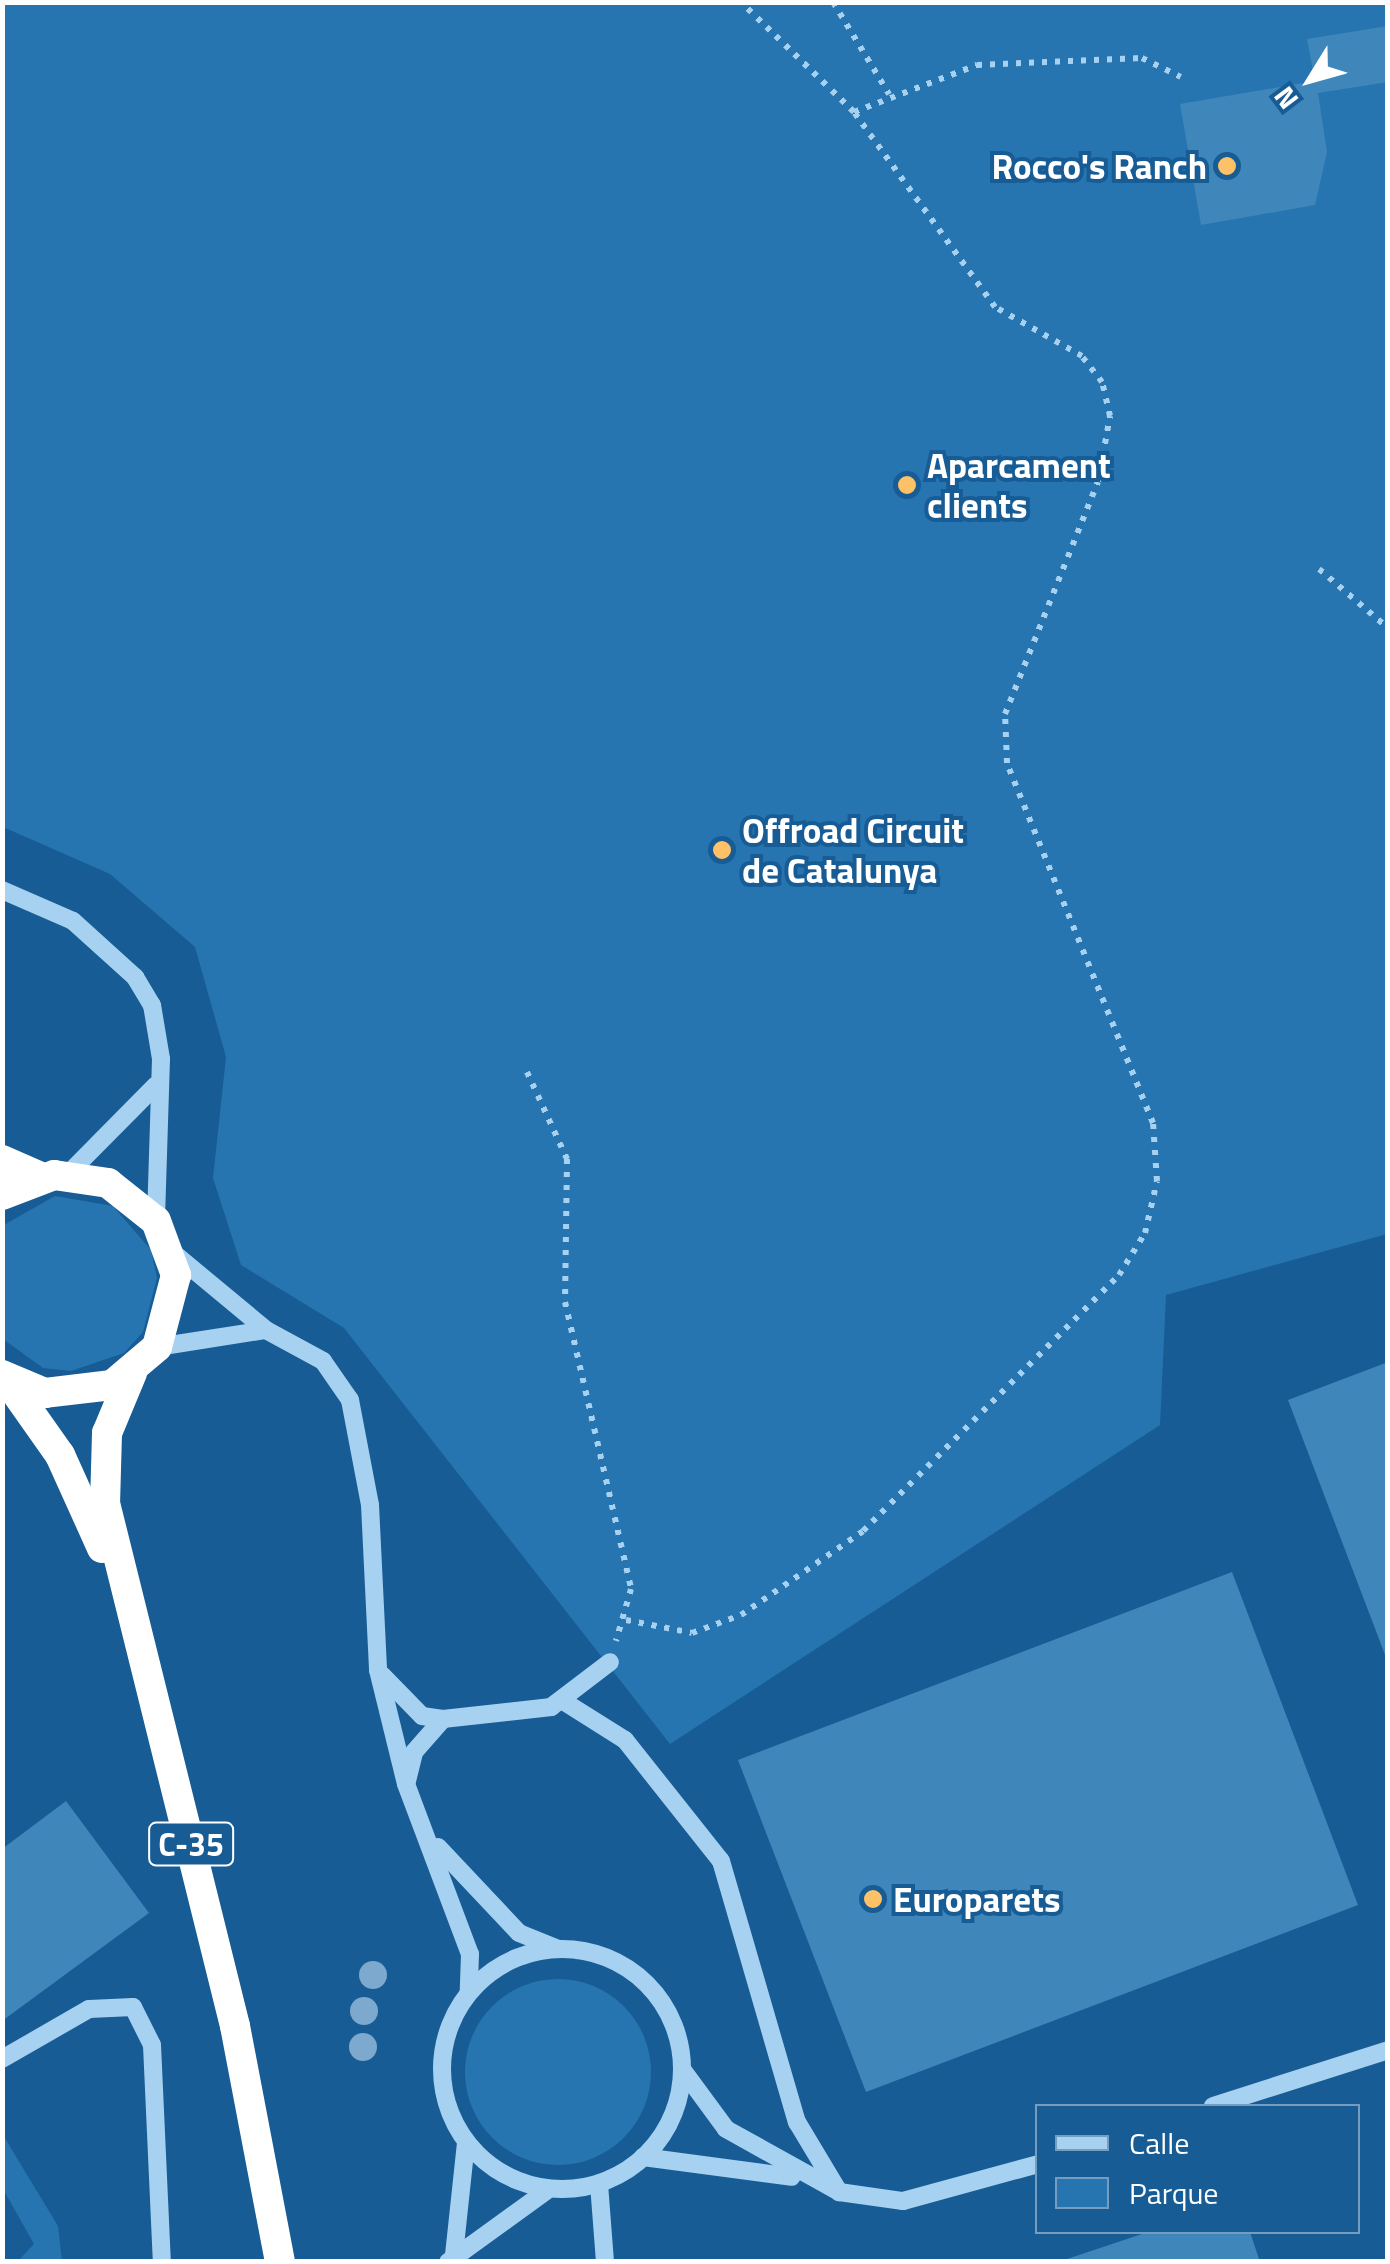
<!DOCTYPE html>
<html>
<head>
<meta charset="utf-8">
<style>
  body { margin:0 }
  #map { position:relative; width:1390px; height:2264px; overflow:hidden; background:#175c94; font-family:"Titillium Web",sans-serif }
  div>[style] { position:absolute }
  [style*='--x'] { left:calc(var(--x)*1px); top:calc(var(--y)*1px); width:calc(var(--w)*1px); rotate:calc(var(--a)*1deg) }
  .green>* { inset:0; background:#2675b0 }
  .round { border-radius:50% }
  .building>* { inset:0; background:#3f86bb }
  .path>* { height:6px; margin-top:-3px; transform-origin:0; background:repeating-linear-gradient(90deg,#a7d1f1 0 5px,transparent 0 13px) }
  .minor>* { height:18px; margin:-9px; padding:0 9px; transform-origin:9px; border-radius:9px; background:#a7d1f1 }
  .minor>.ring { margin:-9px; padding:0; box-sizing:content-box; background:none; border:18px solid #a7d1f1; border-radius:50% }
  .highway>* { height:30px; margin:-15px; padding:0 15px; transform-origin:15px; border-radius:15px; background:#fff }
  .trees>* { width:28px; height:28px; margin:-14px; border-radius:50%; background:#7ca9cd }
  .dots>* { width:28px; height:28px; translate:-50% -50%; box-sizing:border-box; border:5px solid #175c94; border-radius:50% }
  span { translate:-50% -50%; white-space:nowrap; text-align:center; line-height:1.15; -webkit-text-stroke:8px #175c94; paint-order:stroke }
  .shield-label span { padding:2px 8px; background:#175c94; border:2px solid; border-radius:8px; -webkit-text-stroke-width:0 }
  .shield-label { font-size:32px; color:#fff; font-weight:700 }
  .poi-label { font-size:35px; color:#fff; font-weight:700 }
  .right { translate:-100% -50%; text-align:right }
  .left { translate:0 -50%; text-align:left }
  .frame { position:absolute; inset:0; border:5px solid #fff; pointer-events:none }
  .legend { position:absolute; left:1035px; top:2104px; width:325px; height:130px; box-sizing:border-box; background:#175c94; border:2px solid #749dbf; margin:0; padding:12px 18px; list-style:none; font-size:30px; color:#fff }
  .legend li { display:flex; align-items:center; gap:20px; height:50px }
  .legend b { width:50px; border:2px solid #749dbf }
  .north { position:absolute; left:1260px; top:30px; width:100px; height:100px; -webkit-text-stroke:8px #175c94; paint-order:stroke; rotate:233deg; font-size:28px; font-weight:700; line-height:40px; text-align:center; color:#fff }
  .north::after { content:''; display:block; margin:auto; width:35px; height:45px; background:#fff; clip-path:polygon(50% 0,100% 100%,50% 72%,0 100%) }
</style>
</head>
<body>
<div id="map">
  <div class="green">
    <div style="clip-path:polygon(3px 3px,1387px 3px,1387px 1234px,1166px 1295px,1160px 1425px,670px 1744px,344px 1328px,241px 1265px,213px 1178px,226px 1057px,195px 947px,110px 874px,3px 827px)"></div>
    <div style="clip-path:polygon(55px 1196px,113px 1206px,151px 1250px,157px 1278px,143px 1332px,124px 1353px,71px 1371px,43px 1368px,3px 1339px,2px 1226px)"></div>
    <div class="round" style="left:465px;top:1979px;width:186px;height:186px"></div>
    <div style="clip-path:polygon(3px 2135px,58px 2226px,62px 2261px,18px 2261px,34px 2244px,3px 2189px)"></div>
  </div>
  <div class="building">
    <div style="clip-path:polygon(1388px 26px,1388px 82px,1318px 93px,1327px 152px,1315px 205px,1201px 225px,1180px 104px,1315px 81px,1307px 39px)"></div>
    <div style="clip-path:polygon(1388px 1362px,1388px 1660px,1387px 1660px,1288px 1400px)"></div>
    <div style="clip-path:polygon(1232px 1572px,1358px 1905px,866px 2092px,738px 1760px)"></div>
    <div style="clip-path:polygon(66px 1801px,149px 1913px,2px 2021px,2px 1849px)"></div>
    <div style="clip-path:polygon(1148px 2232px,1250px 2232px,1260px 2262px,1058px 2262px)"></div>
  </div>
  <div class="path">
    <div style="--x:833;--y:2;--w:108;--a:58.7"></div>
    <div style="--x:854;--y:112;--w:132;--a:-20.9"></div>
    <div style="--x:977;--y:65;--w:165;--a:-2.4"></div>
    <div style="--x:1142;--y:58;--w:43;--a:26"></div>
    <div style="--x:1319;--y:569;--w:91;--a:40.5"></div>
    <div style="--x:527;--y:1072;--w:96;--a:65.3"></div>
    <div style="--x:567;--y:1159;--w:143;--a:90.8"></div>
    <div style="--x:565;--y:1302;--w:294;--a:77"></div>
    <div style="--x:631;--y:1589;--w:54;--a:106.1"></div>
    <div style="--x:626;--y:1620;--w:67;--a:11.1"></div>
    <div style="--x:692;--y:1633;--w:52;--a:-20.2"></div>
    <div style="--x:741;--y:1615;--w:148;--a:-34.5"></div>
    <div style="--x:863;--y:1531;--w:362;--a:-45"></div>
    <div style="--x:1119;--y:1275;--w:49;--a:-58.2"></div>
    <div style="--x:1145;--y:1233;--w:53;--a:-77"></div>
    <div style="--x:1157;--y:1181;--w:58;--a:-93.9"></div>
    <div style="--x:1153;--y:1123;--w:388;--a:-112.1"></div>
    <div style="--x:1007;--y:763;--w:49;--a:-92.3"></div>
    <div style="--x:1005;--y:714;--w:250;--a:-68.2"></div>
    <div style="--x:1098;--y:482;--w:67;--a:-79.7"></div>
    <div style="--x:1110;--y:416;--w:35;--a:-103"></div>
    <div style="--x:1102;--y:382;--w:33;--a:-128"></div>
    <div style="--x:1082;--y:356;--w:100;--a:-150.6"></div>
    <div style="--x:995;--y:307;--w:241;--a:-125.9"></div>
    <div style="--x:854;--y:112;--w:158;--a:-135.8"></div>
  </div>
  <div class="minor">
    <div style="--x:2;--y:890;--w:77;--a:23.6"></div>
    <div style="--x:73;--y:921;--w:84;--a:42.1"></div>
    <div style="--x:135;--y:977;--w:33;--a:59"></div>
    <div style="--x:152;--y:1005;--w:55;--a:80.5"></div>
    <div style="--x:161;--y:1059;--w:162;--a:91.8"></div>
    <div style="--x:68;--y:1174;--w:125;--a:-45.3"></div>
    <div style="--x:171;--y:1251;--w:124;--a:39.7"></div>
    <div style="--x:266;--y:1330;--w:65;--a:28.5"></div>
    <div style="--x:323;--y:1361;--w:47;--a:55.3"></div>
    <div style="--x:350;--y:1400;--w:107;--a:79.2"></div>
    <div style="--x:370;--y:1505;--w:165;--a:87.2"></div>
    <div style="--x:378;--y:1670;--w:117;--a:76.2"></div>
    <div style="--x:406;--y:1784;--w:182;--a:69.4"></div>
    <div style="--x:470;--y:1954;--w:38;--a:92"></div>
    <div style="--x:157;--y:1347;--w:110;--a:-8.9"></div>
    <div style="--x:382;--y:1675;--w:57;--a:45.7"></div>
    <div style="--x:422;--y:1716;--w:21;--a:8"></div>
    <div style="--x:443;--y:1719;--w:109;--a:-6.3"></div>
    <div style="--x:551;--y:1707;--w:74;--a:-37.3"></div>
    <div style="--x:563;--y:1701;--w:73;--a:32.2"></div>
    <div style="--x:625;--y:1740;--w:154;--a:51.6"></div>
    <div style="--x:721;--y:1861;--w:272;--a:73.8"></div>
    <div style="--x:797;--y:2122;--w:82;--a:59"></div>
    <div style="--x:407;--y:1781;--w:30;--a:-76"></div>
    <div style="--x:414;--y:1752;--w:44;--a:-48.7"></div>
    <div style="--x:438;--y:1847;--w:118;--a:46.7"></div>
    <div style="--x:519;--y:1933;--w:40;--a:22"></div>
    <div class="ring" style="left:442px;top:1949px;width:222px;height:222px"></div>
    <div style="--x:2;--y:2059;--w:100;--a:-29.9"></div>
    <div style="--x:89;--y:2009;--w:44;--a:-2.6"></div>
    <div style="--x:133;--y:2007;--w:42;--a:63.4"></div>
    <div style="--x:152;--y:2045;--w:217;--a:87.4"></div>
    <div style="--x:682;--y:2069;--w:74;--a:53.7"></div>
    <div style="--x:726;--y:2129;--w:129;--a:29.1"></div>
    <div style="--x:839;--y:2192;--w:65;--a:8"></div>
    <div style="--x:903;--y:2201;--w:140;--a:-15.3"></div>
    <div style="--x:1213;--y:2106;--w:184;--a:-17.7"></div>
    <div style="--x:643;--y:2157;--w:150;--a:7.6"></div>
    <div style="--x:599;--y:2184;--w:78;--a:85.6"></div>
    <div style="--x:454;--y:2255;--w:113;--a:-83.9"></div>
    <div style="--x:448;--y:2262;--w:125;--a:-35.9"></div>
  </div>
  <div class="highway">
    <div style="--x:2;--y:1160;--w:43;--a:23.6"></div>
    <div style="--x:2;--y:1195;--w:56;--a:-21"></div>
    <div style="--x:54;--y:1175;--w:55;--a:8.4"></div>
    <div style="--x:108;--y:1183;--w:61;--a:38.4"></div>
    <div style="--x:156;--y:1221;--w:58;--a:69.7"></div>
    <div style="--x:176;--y:1275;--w:74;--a:104.8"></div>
    <div style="--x:157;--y:1347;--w:59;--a:139.8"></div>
    <div style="--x:112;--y:1385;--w:67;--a:173.2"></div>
    <div style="--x:45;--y:1393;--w:47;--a:-157.3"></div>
    <div style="--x:132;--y:1373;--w:65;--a:112.6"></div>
    <div style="--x:107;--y:1433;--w:70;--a:91.6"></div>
    <div style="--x:105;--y:1503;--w:539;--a:76.04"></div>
    <div style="--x:235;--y:2026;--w:240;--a:79.2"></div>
    <div style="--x:7;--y:1380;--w:92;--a:54.8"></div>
    <div style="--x:60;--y:1455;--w:102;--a:65.7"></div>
  </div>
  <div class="trees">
    <div style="left:373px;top:1975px"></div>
    <div style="left:364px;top:2011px"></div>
    <div style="left:363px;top:2047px"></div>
  </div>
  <div class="dots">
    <div style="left:1227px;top:166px;background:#ffc167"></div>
    <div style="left:907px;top:485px;background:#ffc167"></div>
    <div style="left:722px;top:850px;background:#ffc167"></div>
    <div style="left:873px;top:1899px;background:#ffc167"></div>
  </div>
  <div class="shield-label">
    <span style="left:191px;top:1844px">C-35</span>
  </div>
  <div class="poi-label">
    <span class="right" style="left:1207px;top:166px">Rocco's Ranch</span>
    <span class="left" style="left:927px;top:485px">Aparcament<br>clients</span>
    <span class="left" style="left:742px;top:850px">Offroad Circuit<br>de Catalunya</span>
    <span class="left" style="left:893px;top:1899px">Europarets</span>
  </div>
  <div class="frame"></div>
  <ul class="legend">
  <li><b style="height:12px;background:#a7d1f1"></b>Calle</li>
  <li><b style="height:28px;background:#2675b0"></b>Parque</li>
  </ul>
  <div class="north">N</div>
</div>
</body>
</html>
